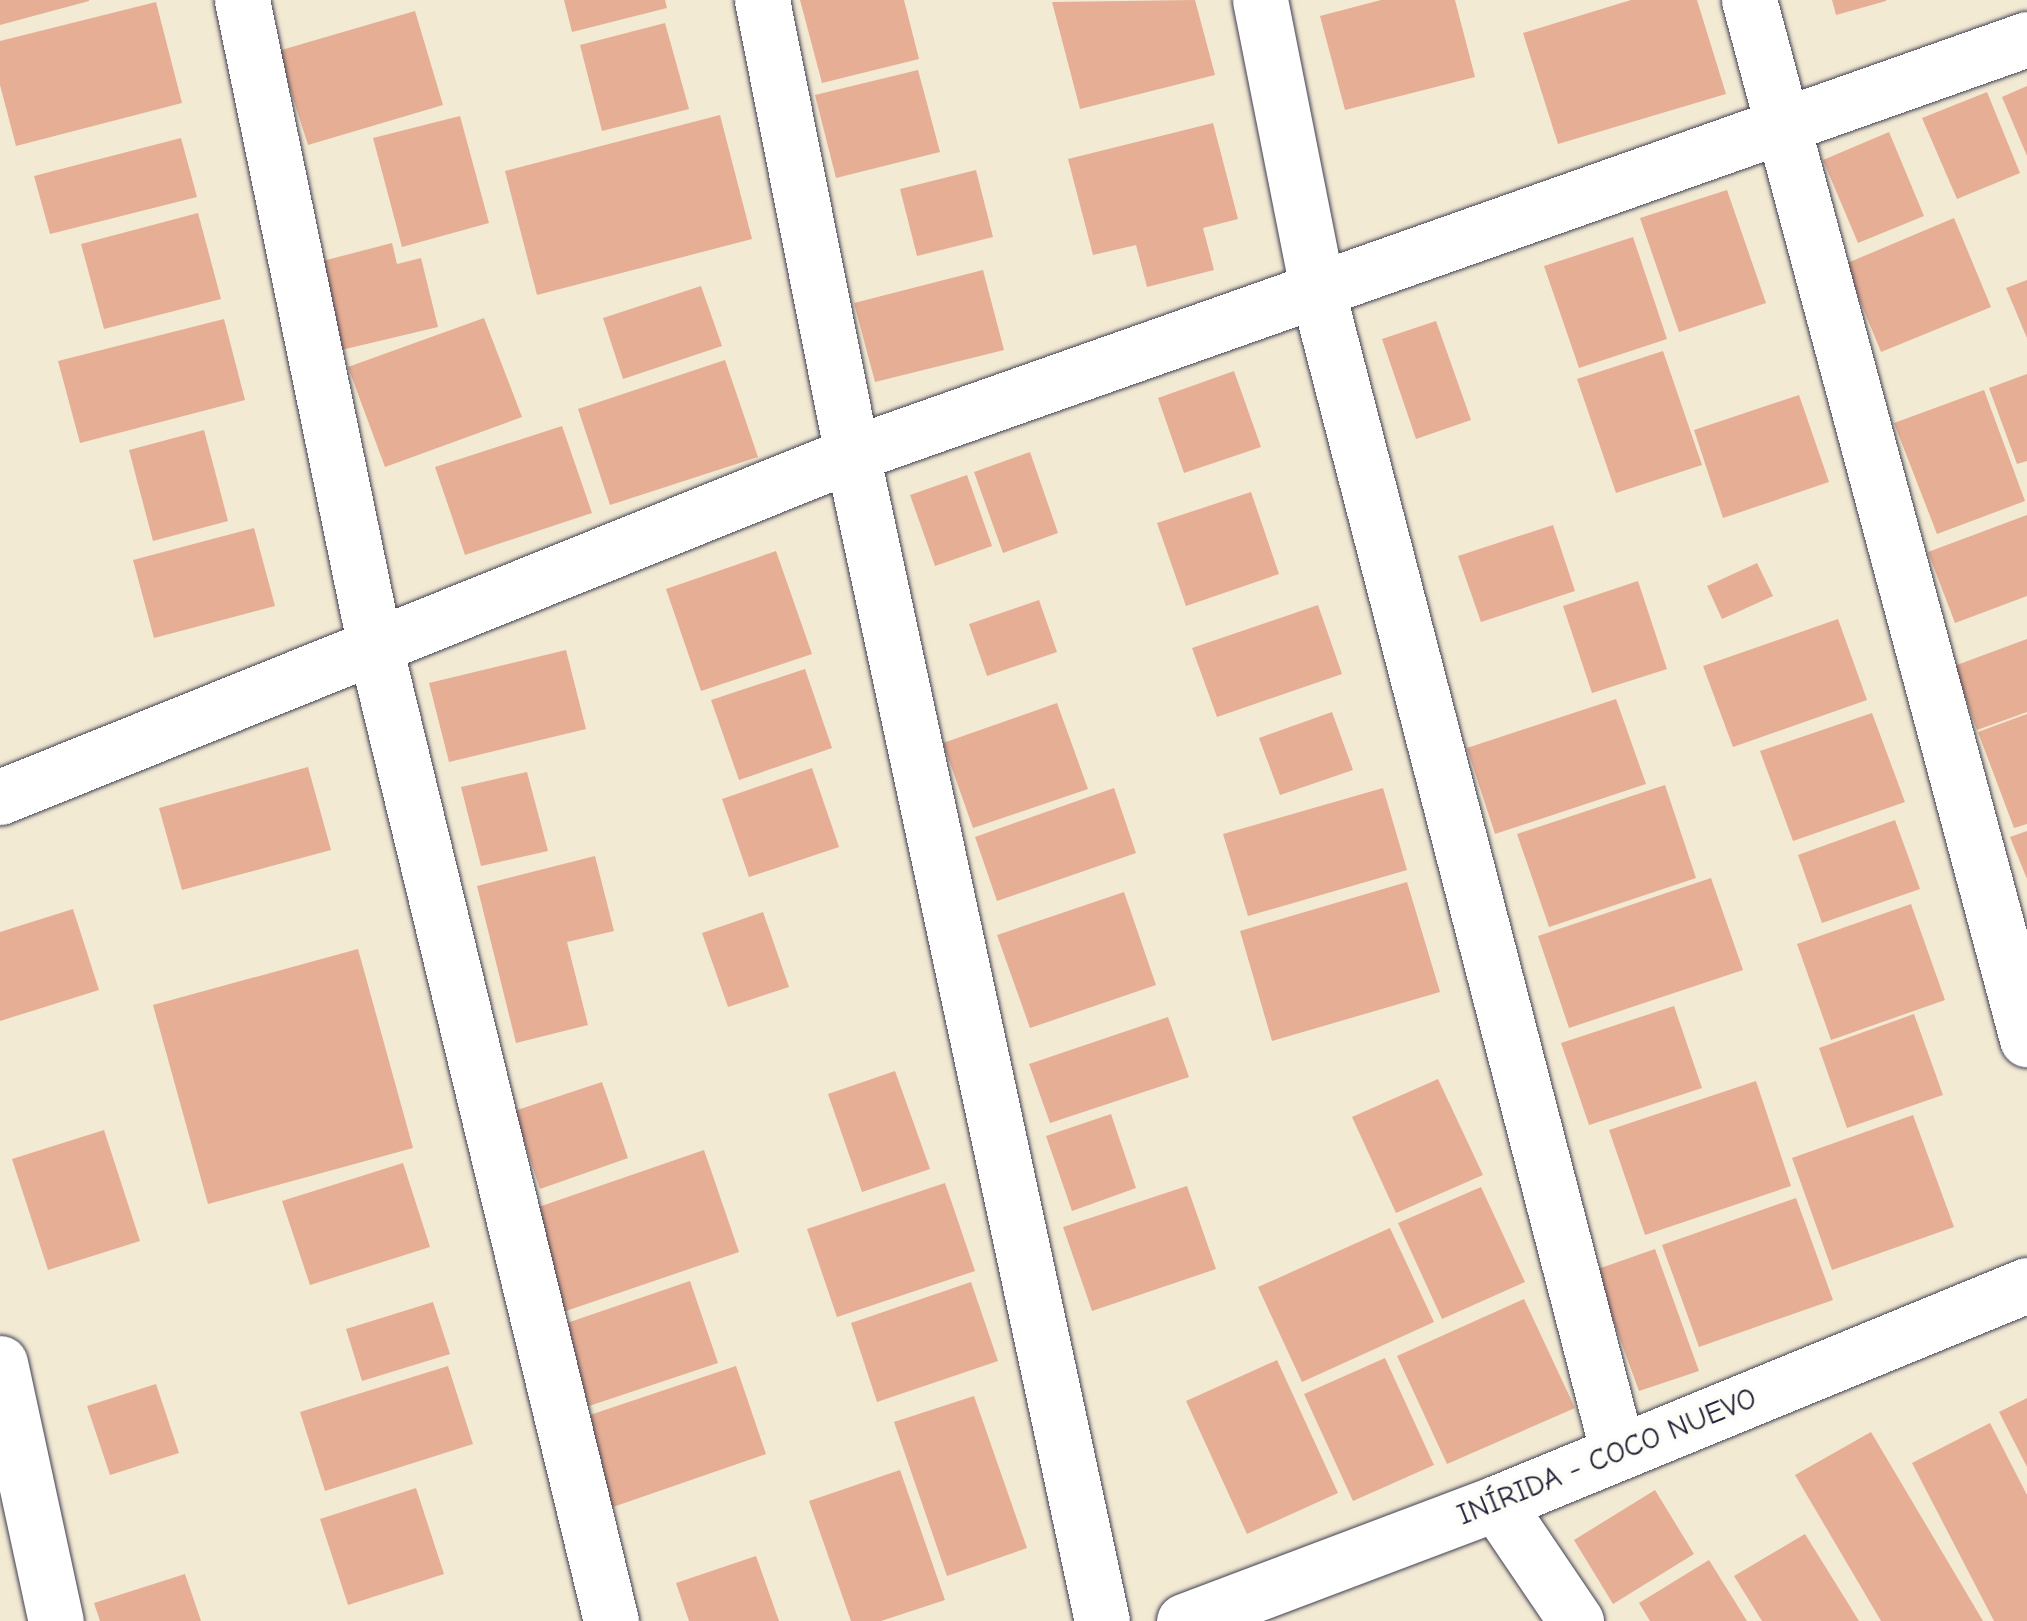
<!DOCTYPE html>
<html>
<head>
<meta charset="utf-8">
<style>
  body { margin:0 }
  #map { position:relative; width:2027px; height:1621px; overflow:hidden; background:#f3ead4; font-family:"Comic Neue",sans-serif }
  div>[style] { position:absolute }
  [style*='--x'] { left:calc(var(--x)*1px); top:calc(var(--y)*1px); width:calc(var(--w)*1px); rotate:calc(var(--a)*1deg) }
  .building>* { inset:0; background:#e5ae95 }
  .roads { filter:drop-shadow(0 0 2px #414052) drop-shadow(0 0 2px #414052) }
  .minor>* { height:55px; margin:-27.5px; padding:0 27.5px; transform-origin:27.5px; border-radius:27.5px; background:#fff }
  .tertiary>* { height:55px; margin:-27.5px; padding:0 27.5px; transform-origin:27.5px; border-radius:27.5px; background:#fff }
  span { translate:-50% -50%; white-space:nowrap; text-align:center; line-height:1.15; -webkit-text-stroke:8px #fdfcf7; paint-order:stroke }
  .street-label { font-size:30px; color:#22223b }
</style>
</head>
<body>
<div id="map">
  <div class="building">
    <div style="clip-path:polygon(0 0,89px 0,89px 1px,0 25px)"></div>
    <div style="clip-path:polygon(564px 0,665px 0,667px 8px,572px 32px)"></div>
    <div style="clip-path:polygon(800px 0,904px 0,919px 59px,822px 83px)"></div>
    <div style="clip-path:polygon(1195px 0,1215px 75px,1080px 109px,1052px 2px)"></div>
    <div style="clip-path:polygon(1381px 0,1455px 0,1475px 77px,1345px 110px,1320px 16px)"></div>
    <div style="clip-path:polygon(1631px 0,1697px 0,1726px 94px,1558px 144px,1523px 33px)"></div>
    <div style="clip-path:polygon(1832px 0,1886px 0,1886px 1px,1836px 15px)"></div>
    <div style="clip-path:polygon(156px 2px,182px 103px,16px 146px,0 85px,0 41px)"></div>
    <div style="clip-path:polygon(415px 11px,443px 105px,308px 145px,278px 51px)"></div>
    <div style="clip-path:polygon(665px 23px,689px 109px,602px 131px,580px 45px)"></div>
    <div style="clip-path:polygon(918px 70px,940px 152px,836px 178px,815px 95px)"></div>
    <div style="clip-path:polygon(2027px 86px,2027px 156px,2002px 97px)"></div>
    <div style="clip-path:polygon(1987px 92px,2020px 173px,1957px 199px,1922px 118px)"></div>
    <div style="clip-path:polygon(720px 115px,752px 239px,537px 295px,505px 171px)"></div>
    <div style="clip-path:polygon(460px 116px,489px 223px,402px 247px,373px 138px)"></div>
    <div style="clip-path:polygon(1213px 123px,1238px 219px,1203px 228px,1214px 270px,1147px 287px,1136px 245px,1093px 255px,1068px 159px)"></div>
    <div style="clip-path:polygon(1889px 132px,1924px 216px,1858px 243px,1823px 160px)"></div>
    <div style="clip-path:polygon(181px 138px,197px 197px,50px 234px,34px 176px)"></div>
    <div style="clip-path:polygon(976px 170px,993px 237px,917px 256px,900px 189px)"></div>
    <div style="clip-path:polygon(1727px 190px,1766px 303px,1679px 332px,1640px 218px)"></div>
    <div style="clip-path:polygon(198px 213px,221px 299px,104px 329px,81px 244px)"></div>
    <div style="clip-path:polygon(1954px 218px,1991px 307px,1881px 352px,1845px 264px)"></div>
    <div style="clip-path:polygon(1633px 237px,1667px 339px,1579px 368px,1544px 266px)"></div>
    <div style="clip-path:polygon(392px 243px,397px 264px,421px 258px,438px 327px,337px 351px,315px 263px)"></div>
    <div style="clip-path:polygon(983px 270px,1004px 350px,875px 382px,854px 303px)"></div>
    <div style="clip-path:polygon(2027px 280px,2027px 338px,2006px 288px)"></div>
    <div style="clip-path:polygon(701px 286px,722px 346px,623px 379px,603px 318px)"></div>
    <div style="clip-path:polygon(484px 318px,522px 417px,385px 467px,348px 367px)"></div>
    <div style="clip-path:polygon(224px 319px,245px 400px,80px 443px,58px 361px)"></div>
    <div style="clip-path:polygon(1436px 321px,1471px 420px,1416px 439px,1382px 339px)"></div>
    <div style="clip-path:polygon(1663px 351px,1702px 465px,1616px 493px,1577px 379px)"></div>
    <div style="clip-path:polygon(725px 360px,758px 457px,610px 505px,578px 409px)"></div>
    <div style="clip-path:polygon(1234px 371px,1261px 447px,1184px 473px,1158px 398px)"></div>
    <div style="clip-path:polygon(2027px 374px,2027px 461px,2017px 464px,1989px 388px)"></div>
    <div style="clip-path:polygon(1984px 390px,2025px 501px,1937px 534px,1894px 423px)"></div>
    <div style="clip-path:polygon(1799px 395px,1829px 482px,1723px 518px,1694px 430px)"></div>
    <div style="clip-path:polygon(562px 426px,592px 513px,465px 555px,435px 467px)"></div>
    <div style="clip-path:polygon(204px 430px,228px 521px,153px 541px,129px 450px)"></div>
    <div style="clip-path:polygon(1030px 452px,1058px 533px,1003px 553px,974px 472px)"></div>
    <div style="clip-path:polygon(967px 475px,992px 546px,935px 566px,910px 495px)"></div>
    <div style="clip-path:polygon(1251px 492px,1279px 574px,1186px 606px,1157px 523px)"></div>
    <div style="clip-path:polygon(2027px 515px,2027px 596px,1955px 623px,1928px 552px)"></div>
    <div style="clip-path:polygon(1553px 525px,1575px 591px,1481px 622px,1458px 556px)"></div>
    <div style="clip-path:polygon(254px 528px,275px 606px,154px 638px,133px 560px)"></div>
    <div style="clip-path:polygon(776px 551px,812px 654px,701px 691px,666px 589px)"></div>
    <div style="clip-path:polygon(1757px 563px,1773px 596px,1722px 619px,1707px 586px)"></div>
    <div style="clip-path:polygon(1638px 581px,1667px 669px,1592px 693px,1563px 606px)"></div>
    <div style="clip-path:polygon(1039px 600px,1057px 652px,987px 676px,969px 624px)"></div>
    <div style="clip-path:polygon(1318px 605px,1342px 674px,1217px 717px,1192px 648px)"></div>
    <div style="clip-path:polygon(1838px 619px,1867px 700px,1733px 747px,1703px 666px)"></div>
    <div style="clip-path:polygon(2027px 639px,2027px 712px,1977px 730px,1954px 666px)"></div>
    <div style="clip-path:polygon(566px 650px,586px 729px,449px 762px,429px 683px)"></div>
    <div style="clip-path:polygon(805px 669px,832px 748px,739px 780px,711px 700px)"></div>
    <div style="clip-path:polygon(1616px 699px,1646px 784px,1495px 834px,1467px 748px)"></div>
    <div style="clip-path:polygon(1057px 703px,1088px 789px,973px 828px,943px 743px)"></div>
    <div style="clip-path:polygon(1332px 712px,1353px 770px,1280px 795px,1259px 738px)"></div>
    <div style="clip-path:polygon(1872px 713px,1905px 802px,1793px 841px,1760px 751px)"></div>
    <div style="clip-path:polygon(2027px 714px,2027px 824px,2014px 828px,1978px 732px)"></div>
    <div style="clip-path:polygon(308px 767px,331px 850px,182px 890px,159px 808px)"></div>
    <div style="clip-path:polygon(812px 768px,839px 847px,749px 877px,722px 799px)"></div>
    <div style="clip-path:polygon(527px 772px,548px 851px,481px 866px,461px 787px)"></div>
    <div style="clip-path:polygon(1665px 785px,1696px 878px,1549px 927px,1517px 834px)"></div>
    <div style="clip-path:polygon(1114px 788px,1136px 853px,997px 901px,975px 837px)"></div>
    <div style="clip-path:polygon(1383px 788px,1407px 870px,1248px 916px,1223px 834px)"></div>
    <div style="clip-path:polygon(1895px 820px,1920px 889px,1822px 923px,1798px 855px)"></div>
    <div style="clip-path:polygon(2027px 831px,2027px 879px,2010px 837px)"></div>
    <div style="clip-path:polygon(595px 856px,614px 931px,567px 942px,588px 1025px,516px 1043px,477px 886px)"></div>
    <div style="clip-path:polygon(1711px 878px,1743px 970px,1569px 1028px,1538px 936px)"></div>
    <div style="clip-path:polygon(1407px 882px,1440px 992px,1272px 1041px,1240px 931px)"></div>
    <div style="clip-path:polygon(1124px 892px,1156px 985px,1030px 1028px,997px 935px)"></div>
    <div style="clip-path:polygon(1911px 904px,1945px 1000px,1831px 1040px,1797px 944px)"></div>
    <div style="clip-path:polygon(73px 909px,99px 990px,0 1021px,0 932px)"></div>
    <div style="clip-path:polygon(763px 912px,789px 987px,728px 1007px,702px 933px)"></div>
    <div style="clip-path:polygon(358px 949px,413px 1148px,208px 1204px,153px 1005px)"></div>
    <div style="clip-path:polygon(1674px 1006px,1702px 1088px,1589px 1125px,1561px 1043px)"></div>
    <div style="clip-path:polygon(1914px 1014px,1943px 1095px,1847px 1128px,1819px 1048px)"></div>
    <div style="clip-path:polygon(1168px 1017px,1189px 1077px,1050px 1123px,1029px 1064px)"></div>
    <div style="clip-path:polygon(895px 1071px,930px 1169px,862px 1192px,828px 1094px)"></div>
    <div style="clip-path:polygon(1438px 1079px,1483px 1175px,1396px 1213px,1352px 1117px)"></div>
    <div style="clip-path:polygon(1756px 1081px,1791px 1186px,1645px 1235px,1609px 1130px)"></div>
    <div style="clip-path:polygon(602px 1082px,628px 1158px,540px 1189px,514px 1111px)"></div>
    <div style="clip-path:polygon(1111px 1114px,1136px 1188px,1072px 1211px,1046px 1136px)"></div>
    <div style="clip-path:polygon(1913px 1115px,1954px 1227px,1832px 1270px,1792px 1158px)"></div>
    <div style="clip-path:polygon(104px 1130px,140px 1241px,48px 1270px,12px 1159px)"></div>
    <div style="clip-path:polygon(704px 1150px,739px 1252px,563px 1312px,527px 1211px)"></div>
    <div style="clip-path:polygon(403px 1163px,430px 1247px,310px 1285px,282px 1201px)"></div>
    <div style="clip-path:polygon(945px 1183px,975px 1271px,837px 1317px,807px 1229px)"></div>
    <div style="clip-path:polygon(1187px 1186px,1216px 1269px,1092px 1311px,1063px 1227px)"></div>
    <div style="clip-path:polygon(1481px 1187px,1525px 1282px,1442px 1319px,1398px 1223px)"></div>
    <div style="clip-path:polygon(1796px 1198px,1833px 1300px,1699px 1347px,1662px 1245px)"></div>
    <div style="clip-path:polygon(1390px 1228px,1434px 1322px,1302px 1382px,1258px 1287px)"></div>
    <div style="clip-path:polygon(1655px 1249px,1699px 1371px,1639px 1391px,1595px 1270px)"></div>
    <div style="clip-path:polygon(690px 1281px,718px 1363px,589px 1406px,561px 1325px)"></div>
    <div style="clip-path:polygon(971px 1282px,998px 1361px,877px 1402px,851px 1323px)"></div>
    <div style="clip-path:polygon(1524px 1299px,1575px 1408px,1447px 1464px,1397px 1356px)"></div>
    <div style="clip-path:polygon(433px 1302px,450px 1354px,362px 1381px,346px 1329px)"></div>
    <div style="clip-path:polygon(1385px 1358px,1434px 1465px,1353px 1501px,1304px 1394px)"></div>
    <div style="clip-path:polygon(1277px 1360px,1338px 1493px,1247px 1534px,1186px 1401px)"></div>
    <div style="clip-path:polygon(448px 1366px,473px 1444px,325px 1491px,300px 1412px)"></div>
    <div style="clip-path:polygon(736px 1366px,766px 1454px,610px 1508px,578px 1419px)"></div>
    <div style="clip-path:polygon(156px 1384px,179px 1453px,110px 1475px,87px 1406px)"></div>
    <div style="clip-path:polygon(974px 1396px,1027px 1548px,947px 1576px,894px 1422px)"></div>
    <div style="clip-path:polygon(2027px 1398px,2027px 1467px,1999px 1412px)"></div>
    <div style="clip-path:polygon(1990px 1423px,2027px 1495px,2027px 1621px,1994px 1621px,1912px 1463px)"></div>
    <div style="clip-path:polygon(1871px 1432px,1983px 1621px,1881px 1621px,1795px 1475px)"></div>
    <div style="clip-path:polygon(900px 1470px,945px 1600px,881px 1621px,851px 1621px,809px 1501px)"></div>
    <div style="clip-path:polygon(416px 1488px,444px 1574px,348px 1605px,320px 1519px)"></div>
    <div style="clip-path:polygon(1655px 1490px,1694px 1554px,1613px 1604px,1574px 1540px)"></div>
    <div style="clip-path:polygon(1805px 1534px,1859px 1621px,1762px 1621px,1734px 1576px)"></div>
    <div style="clip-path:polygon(756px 1556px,779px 1621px,689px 1621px,676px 1583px)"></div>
    <div style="clip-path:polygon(1709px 1560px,1747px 1621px,1650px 1621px,1639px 1603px)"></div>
    <div style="clip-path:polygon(185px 1574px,201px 1621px,100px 1621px,94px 1603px)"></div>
  </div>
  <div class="roads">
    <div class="minor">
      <div style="--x:242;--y:0;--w:661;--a:78.38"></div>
      <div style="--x:375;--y:647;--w:1002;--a:76.38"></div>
      <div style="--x:762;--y:0;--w:463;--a:78.8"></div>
      <div style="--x:852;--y:454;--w:1193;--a:77.91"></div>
      <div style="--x:1260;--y:0;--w:299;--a:78.8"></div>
      <div style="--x:1318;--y:293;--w:1198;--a:75.5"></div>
      <div style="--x:1749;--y:0;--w:1076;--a:75.02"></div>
      <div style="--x:0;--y:797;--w:918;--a:-21.93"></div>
      <div style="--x:852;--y:454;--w:1246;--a:-19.45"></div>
      <div style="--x:0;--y:1363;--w:264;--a:77.8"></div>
      <div style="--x:1496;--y:1503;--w:143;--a:55.9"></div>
    </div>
    <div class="tertiary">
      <div style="--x:1184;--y:1621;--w:334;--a:-20.7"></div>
      <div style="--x:1496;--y:1503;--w:574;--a:-22.32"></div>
    </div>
  </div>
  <div class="street-label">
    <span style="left:1607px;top:1457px;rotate:-22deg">INÍRIDA - COCO NUEVO</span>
  </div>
</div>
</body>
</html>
